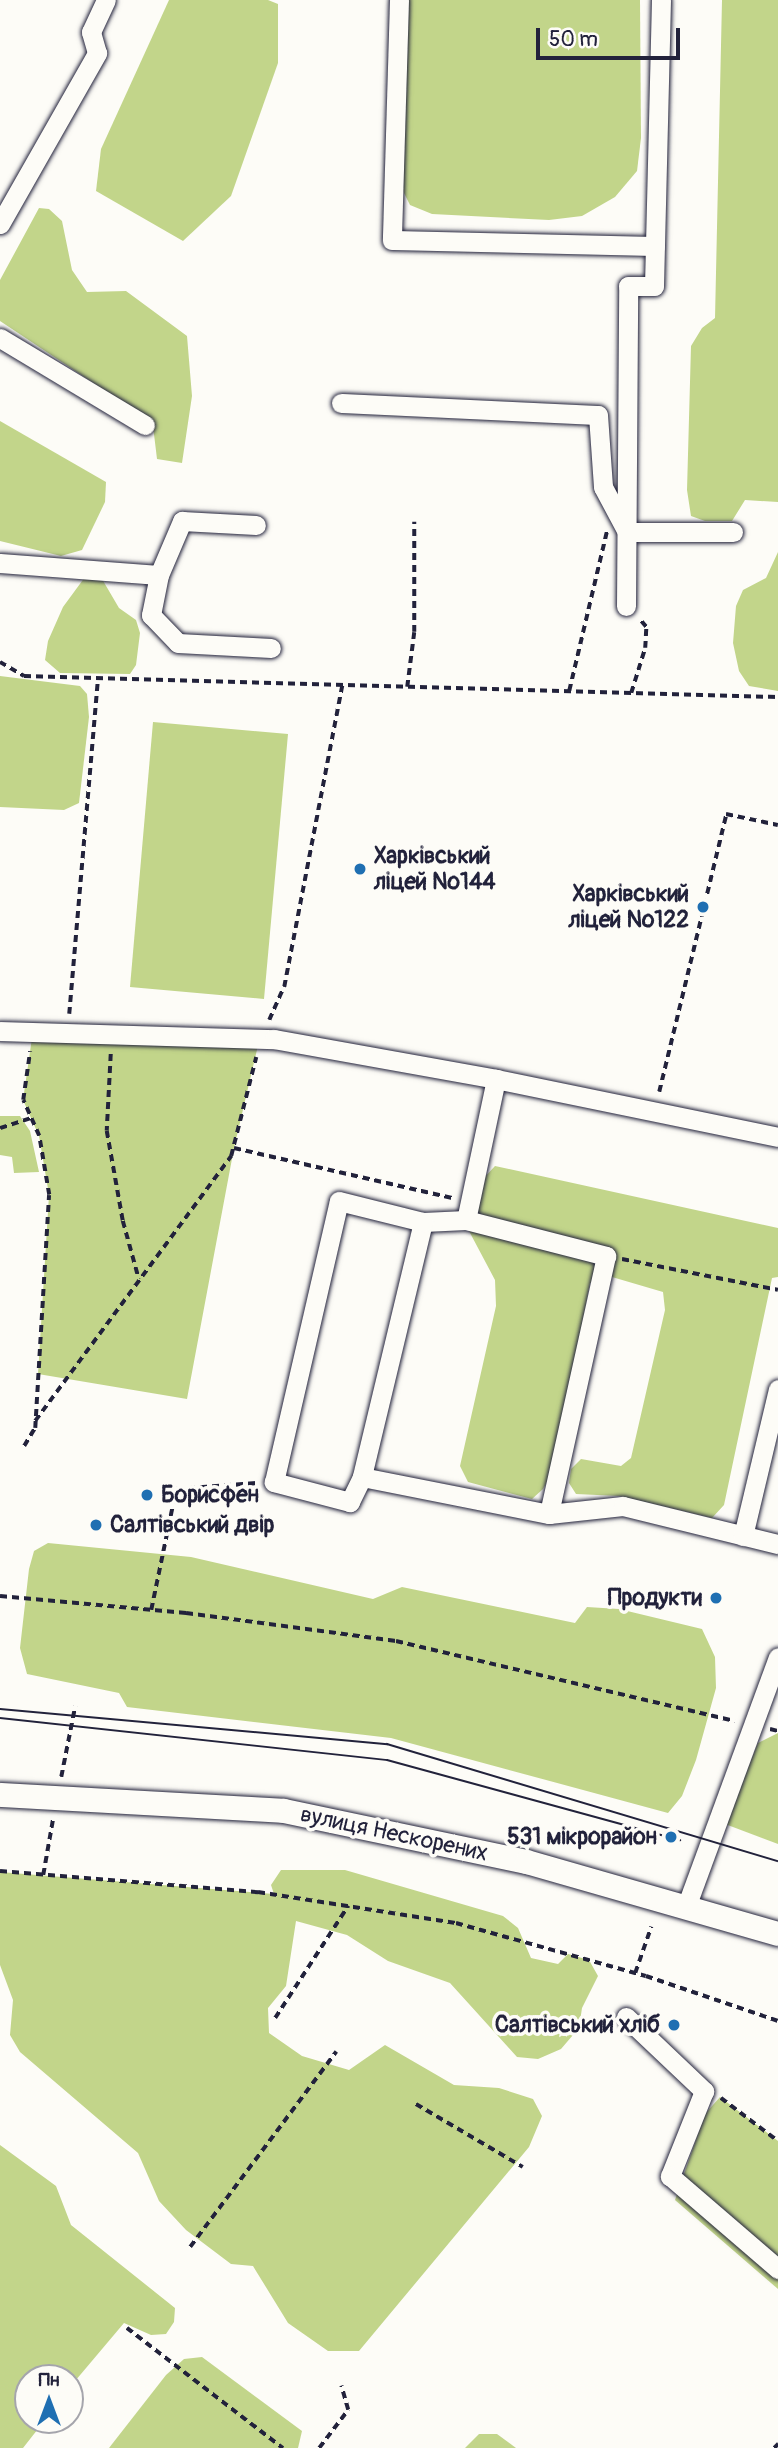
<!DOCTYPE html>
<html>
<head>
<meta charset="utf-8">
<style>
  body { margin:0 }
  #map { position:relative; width:778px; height:2448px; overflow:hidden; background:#fdfcf7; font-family:Pangolin,sans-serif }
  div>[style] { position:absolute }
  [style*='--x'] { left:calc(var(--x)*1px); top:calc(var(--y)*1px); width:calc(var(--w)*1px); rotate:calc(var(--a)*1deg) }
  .green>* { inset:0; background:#c2d58a }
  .path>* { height:3.5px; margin-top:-1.75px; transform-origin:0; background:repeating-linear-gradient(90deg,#22223b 0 7px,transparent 0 12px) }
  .roads { filter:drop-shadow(0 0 2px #22223b) drop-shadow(0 0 2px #22223b) }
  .minor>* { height:19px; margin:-9.5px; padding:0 9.5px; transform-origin:9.5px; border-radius:9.5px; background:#fdfcf7 }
  .major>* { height:24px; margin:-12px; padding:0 12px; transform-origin:12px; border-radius:12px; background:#fdfcf7 }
  .tram>* { height:2px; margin:-1px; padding:0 1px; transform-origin:1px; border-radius:1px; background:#22223b }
  .dots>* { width:19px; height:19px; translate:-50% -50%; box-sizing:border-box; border:4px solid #fdfcf7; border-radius:50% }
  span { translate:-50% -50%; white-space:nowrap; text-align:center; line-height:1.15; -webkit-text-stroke:7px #fdfcf7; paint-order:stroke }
  .poi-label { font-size:23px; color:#22223b; font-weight:700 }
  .left { translate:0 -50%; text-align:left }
  .right { translate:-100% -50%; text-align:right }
  .street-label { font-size:23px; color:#22223b }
  .north { position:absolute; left:14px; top:2364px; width:70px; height:70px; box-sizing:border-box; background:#fdfcf7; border:2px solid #a5a5ac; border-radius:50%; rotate:0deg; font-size:19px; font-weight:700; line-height:28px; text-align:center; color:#22223b }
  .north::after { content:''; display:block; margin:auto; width:24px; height:32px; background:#1f6fb2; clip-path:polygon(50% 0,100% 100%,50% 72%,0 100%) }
  .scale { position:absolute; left:536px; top:28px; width:144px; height:32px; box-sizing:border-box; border:4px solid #22223b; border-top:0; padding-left:9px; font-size:21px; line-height:24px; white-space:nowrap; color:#22223b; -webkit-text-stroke:5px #fdfcf7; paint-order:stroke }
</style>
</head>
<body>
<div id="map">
  <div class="green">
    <div style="clip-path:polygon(169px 0,268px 0,278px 4px,278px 63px,231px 196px,183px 241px,96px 191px,101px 149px)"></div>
    <div style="clip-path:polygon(406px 0,640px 0,641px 138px,637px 171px,615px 197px,582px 216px,549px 220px,432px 214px,410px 205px,400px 185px)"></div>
    <div style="clip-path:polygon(722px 0,778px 0,778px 502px,745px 500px,732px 521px,705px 521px,691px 516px,687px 490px,691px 346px,702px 328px,715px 318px)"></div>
    <div style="clip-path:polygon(39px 208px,49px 209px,62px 221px,72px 270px,87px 292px,126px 291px,187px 336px,192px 396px,182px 463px,157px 459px,153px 426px,143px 416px,0 321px,0 280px)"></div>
    <div style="clip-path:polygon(0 421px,106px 482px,105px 502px,82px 550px,61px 556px,0 541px)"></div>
    <div style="clip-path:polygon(778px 552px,778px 691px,749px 686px,739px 671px,733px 643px,736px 606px,743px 590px,766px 578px)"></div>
    <div style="clip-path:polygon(85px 577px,102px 579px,119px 608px,136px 620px,140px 633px,136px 665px,130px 674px,60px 673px,45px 660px,48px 641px,63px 607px)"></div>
    <div style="clip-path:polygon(0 676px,80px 686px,87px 694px,89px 717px,79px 803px,64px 810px,0 807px)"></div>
    <div style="clip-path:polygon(153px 722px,288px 734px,264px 999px,130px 987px)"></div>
    <div style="clip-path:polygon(33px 1031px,260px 1037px,234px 1148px,187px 1399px,38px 1374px,49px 1195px,39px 1136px,23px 1100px)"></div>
    <div style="clip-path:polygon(0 1116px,20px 1116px,30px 1131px,39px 1172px,14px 1173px,12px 1157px,0 1155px)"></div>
    <div style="clip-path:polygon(495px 1166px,778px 1228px,778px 1277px,772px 1278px,724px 1505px,712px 1518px,619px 1496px,576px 1494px,569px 1483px,571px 1469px,581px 1459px,621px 1466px,631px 1458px,665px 1310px,663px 1292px,612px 1277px,590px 1283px,554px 1470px,543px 1489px,532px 1499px,468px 1482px,460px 1466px,496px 1306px,495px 1280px,469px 1231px,482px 1180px)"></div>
    <div style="clip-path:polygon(48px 1543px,191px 1557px,373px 1599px,402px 1587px,575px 1623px,587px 1607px,619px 1609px,702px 1629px,715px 1657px,716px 1688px,696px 1760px,682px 1796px,668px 1813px,391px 1738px,127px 1707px,119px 1693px,27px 1674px,20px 1648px,29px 1569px,34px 1551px)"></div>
    <div style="clip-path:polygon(778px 1733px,778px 1844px,725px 1824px,758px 1743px)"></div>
    <div style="clip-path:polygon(281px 1870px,345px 1870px,503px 1916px,518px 1928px,531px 1958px,558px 1964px,568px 1954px,589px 1960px,598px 1976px,582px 2008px,579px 2028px,561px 2049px,538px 2059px,517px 2057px,450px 1983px,388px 1961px,347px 1935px,296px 1921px,286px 1986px,268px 2008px,269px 2033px,302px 2056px,349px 2070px,385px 2045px,454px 2085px,499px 2088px,533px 2099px,542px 2116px,529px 2147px,359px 2351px,328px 2351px,288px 2323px,253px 2266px,231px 2264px,186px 2230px,159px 2201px,138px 2153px,20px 2052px,10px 2035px,13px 2000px,0 1965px,0 1872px,274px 1894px,271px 1885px)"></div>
    <div style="clip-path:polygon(720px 2097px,778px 2141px,778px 2289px,675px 2200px,705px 2114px)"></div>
    <div style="clip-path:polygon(0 2145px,56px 2186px,71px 2225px,175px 2308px,174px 2322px,166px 2334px,151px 2335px,124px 2323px,70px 2387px,70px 2378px,28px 2378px,28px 2420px,45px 2420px,23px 2448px,0 2448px)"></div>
    <div style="clip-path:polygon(202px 2357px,302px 2431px,298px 2448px,109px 2448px,166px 2375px,184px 2359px)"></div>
    <div style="clip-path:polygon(479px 2434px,497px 2434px,516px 2448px,465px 2448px)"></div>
  </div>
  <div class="path">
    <div style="--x:0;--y:662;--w:28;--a:30"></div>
    <div style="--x:24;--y:676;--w:754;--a:1.6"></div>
    <div style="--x:407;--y:687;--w:55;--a:-82.7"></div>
    <div style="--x:414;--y:632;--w:110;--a:-90"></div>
    <div style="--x:569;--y:691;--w:165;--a:-76.7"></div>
    <div style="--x:631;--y:693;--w:47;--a:-72.7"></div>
    <div style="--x:645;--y:648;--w:21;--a:-87"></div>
    <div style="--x:646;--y:627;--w:11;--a:-131"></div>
    <div style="--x:69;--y:1014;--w:337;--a:-85.1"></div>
    <div style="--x:269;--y:1020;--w:36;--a:-66"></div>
    <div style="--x:284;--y:987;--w:308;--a:-79.1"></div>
    <div style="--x:111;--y:1054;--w:77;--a:93"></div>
    <div style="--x:107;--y:1131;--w:91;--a:79.9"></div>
    <div style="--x:123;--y:1221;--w:60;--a:74.6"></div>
    <div style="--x:659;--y:1092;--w:286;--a:-76.4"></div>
    <div style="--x:726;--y:814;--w:53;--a:11.9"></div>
    <div style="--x:0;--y:1128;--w:33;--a:-18"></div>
    <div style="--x:234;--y:1148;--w:225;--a:12.9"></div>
    <div style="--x:622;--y:1259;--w:159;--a:11.2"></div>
    <div style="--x:35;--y:1421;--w:330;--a:-53.5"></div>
    <div style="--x:231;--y:1156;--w:102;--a:-75.8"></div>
    <div style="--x:24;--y:1446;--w:21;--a:-59"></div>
    <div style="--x:35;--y:1428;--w:233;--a:-86.6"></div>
    <div style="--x:49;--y:1195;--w:60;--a:-99.6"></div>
    <div style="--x:39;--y:1136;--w:39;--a:-114"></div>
    <div style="--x:23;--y:1100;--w:49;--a:-81.9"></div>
    <div style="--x:0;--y:1596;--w:187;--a:5.2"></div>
    <div style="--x:186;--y:1613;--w:212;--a:7.6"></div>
    <div style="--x:396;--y:1641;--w:348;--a:13.3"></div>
    <div style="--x:151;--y:1610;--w:124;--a:-78.3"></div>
    <div style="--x:176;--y:1489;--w:81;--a:-4.2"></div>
    <div style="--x:770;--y:1729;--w:8;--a:14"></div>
    <div style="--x:61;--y:1777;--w:72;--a:-78.8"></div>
    <div style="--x:0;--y:1871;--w:259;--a:4.7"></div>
    <div style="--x:258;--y:1892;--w:200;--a:8.9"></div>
    <div style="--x:456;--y:1923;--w:197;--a:15.6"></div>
    <div style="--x:646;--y:1976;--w:139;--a:18.8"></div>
    <div style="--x:43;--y:1875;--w:58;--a:-80"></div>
    <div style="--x:635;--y:1973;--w:49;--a:-70.8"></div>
    <div style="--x:275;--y:2018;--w:134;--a:-56.9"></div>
    <div style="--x:721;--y:2098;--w:71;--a:37"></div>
    <div style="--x:416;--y:2104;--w:124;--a:30.5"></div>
    <div style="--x:190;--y:2247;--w:244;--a:-53.2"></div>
    <div style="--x:127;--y:2328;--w:197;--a:37.6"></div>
    <div style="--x:319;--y:2448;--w:48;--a:-52.7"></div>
    <div style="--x:348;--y:2410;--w:25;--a:-106"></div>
    <div style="--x:774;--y:2448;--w:6;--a:-45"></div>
  </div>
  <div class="roads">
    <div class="minor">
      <div style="--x:399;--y:0;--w:240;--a:91.7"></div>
      <div style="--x:392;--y:240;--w:263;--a:1.3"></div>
      <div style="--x:0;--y:224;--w:197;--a:-60.4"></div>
      <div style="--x:97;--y:53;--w:22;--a:-106"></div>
      <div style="--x:91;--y:32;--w:35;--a:-65"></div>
      <div style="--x:0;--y:338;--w:169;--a:31"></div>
      <div style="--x:341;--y:403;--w:257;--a:2.7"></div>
      <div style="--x:598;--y:415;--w:72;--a:86"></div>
      <div style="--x:603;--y:487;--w:51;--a:61.9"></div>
      <div style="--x:627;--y:532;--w:106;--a:0"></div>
      <div style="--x:0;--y:563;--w:159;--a:4.3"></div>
      <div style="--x:159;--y:575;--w:41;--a:101.3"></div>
      <div style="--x:151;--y:615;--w:39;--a:46"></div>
      <div style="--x:178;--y:643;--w:93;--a:3.1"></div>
      <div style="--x:159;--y:575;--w:59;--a:-66.9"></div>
      <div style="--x:182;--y:521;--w:74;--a:3.1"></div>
      <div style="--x:626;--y:606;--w:320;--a:-89.6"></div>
      <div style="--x:628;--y:286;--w:26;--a:0"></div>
      <div style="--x:654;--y:286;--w:286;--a:-88.6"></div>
      <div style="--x:0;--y:1031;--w:274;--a:1.7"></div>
      <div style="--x:274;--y:1039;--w:226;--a:10.2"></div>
      <div style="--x:496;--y:1079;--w:288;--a:11.6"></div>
      <div style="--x:496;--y:1079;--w:144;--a:102"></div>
      <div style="--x:466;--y:1220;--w:145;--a:14.4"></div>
      <div style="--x:606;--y:1256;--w:264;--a:102.5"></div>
      <div style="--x:549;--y:1514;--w:74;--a:-6.2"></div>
      <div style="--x:623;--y:1506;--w:160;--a:13.8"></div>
      <div style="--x:466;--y:1220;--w:43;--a:177.3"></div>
      <div style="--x:423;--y:1222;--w:262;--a:103.5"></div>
      <div style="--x:362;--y:1477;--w:191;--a:11.2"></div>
      <div style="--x:362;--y:1477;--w:28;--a:116"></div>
      <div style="--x:350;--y:1502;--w:79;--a:-165.3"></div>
      <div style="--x:274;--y:1482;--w:288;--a:-77"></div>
      <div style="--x:339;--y:1201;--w:87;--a:14"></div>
      <div style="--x:743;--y:1536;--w:151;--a:-76.6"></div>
      <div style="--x:686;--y:1907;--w:266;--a:-69.8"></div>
      <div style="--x:626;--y:2017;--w:108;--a:43.5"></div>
      <div style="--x:704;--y:2091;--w:92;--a:111.8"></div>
      <div style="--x:670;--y:2176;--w:143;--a:40.7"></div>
    </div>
    <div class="major">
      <div style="--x:0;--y:1795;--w:284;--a:3.2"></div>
      <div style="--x:284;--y:1811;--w:248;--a:11.9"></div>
      <div style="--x:527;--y:1862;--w:261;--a:16"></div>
    </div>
  </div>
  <div class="tram">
    <div style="--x:0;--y:1709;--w:389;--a:5.2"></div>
    <div style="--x:387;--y:1744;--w:408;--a:16.7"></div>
    <div style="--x:0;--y:1718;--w:389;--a:6.2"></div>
    <div style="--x:387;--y:1760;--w:304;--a:15.3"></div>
  </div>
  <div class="dots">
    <div style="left:360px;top:869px;background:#1f6fb2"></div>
    <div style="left:703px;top:907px;background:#1f6fb2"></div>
    <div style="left:147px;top:1495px;background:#1f6fb2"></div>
    <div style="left:96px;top:1525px;background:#1f6fb2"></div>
    <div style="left:716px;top:1598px;background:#1f6fb2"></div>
    <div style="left:671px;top:1837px;background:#1f6fb2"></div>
    <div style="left:674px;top:2025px;background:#1f6fb2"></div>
  </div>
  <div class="poi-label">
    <span class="left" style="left:374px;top:869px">Харківський<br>ліцей №144</span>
    <span class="right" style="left:689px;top:907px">Харківський<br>ліцей №122</span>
    <span class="left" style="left:161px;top:1495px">Борисфен</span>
    <span class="left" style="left:110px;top:1525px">Салтівський двір</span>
    <span class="right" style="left:702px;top:1598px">Продукти</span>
    <span class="right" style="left:657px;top:1837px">531 мікрорайон</span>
    <span class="right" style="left:660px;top:2025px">Салтівський хліб</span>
  </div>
  <div class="street-label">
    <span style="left:394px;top:1834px;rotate:12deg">вулиця Нескорених</span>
  </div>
  <div class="north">Пн</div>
  <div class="scale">50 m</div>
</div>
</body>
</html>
